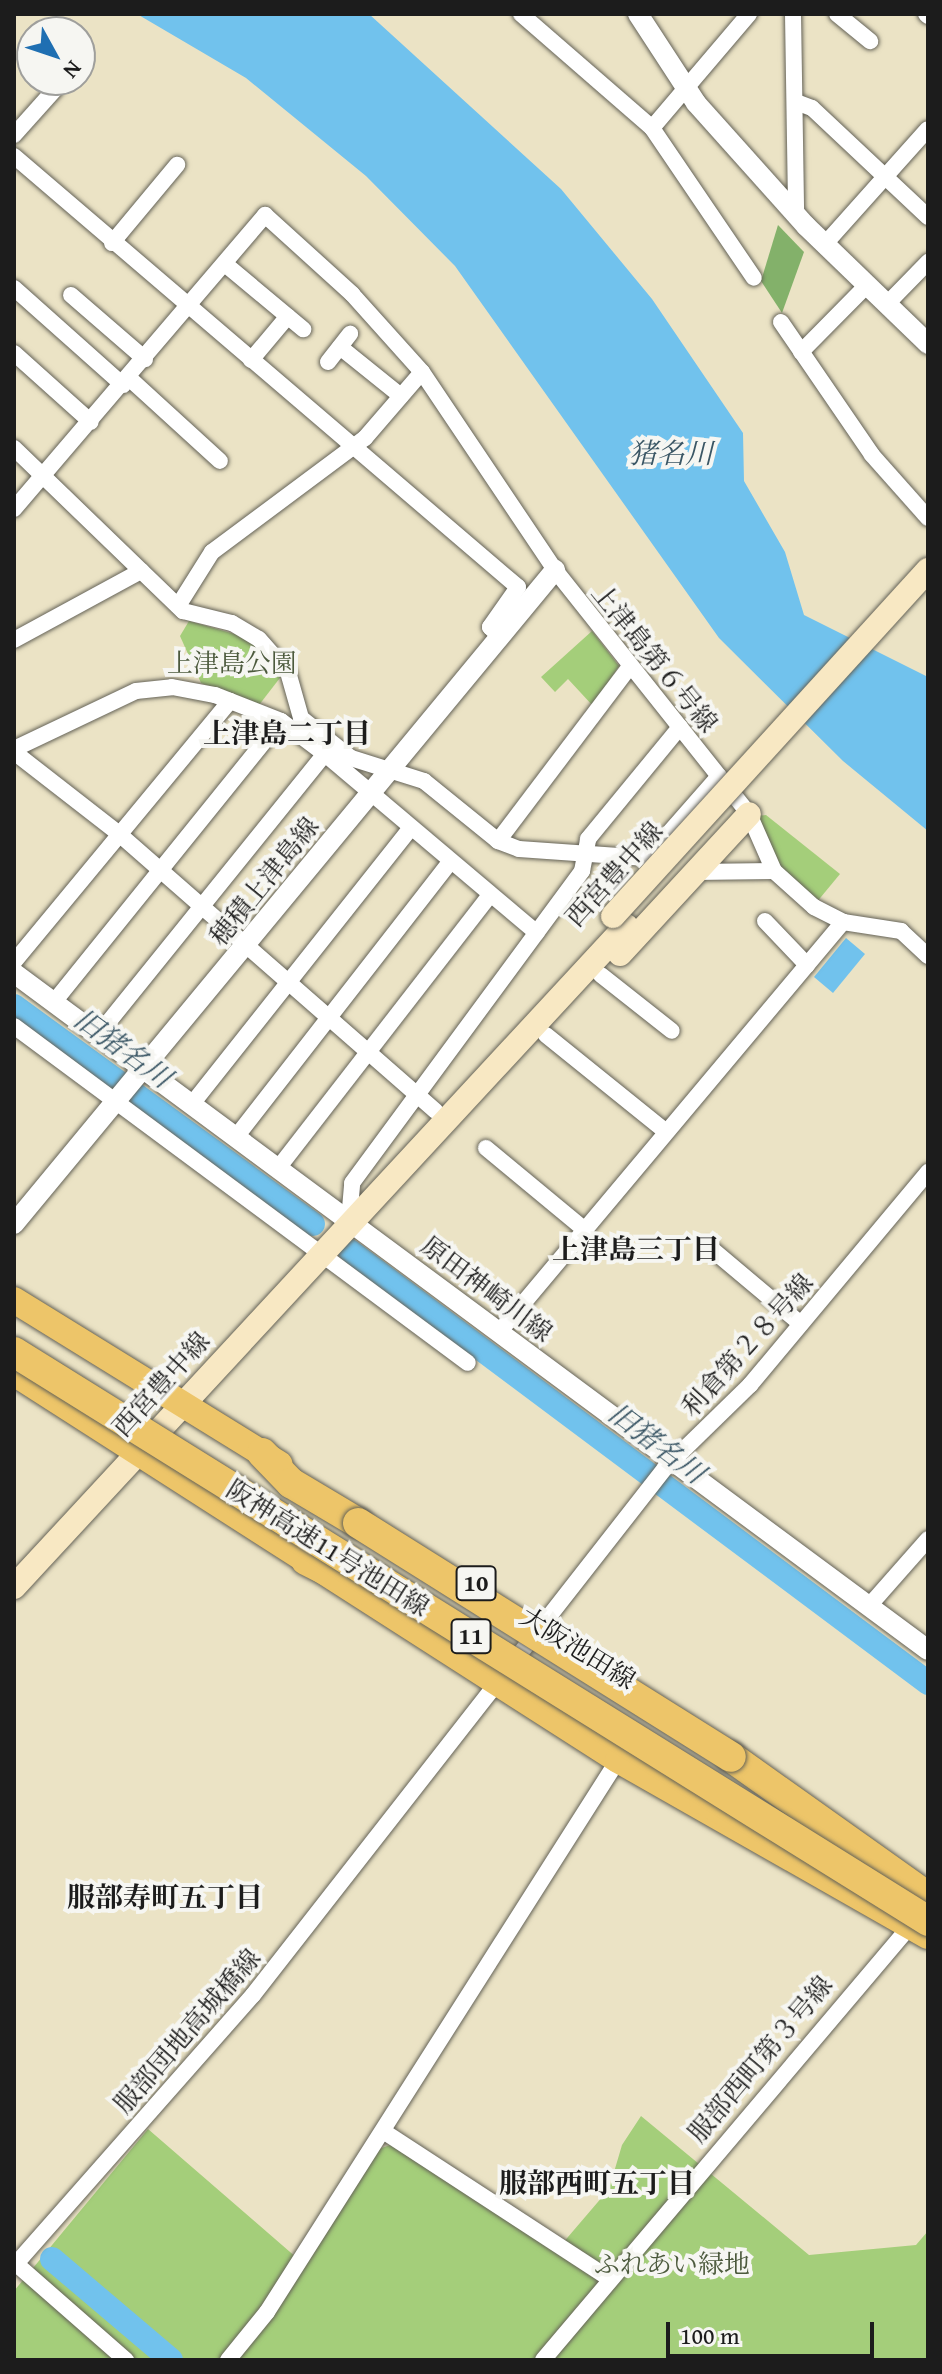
<!DOCTYPE html>
<html>
<head>
<meta charset="utf-8">
<style>
  body { margin:0 }
  #map { position:relative; width:942px; height:2374px; overflow:hidden; background:#ebe3c5; font-family:"Gentium Book Plus","Noto Serif JP",serif }
  div>[style] { position:absolute }
  [style*='--x'] { left:calc(var(--x)*1px); top:calc(var(--y)*1px); width:calc(var(--w)*1px); rotate:calc(var(--a)*1deg) }
  .green>* { inset:0; background:#a4ce7a }
  .forest>* { inset:0; background:#83b16a }
  .water>* { inset:0; background:#71c2ed }
  .river>* { height:24px; margin:-12px; padding:0 12px; transform-origin:12px; border-radius:12px; background:#71c2ed }
  .roads { filter:drop-shadow(0 0 2px #646257) drop-shadow(0 0 2px #646257) }
  .minor>* { height:16px; margin:-8px; padding:0 8px; transform-origin:8px; border-radius:8px; background:#fff }
  .tertiary>* { height:20px; margin:-10px; padding:0 10px; transform-origin:10px; border-radius:10px; background:#fff }
  .secondary>* { height:24px; margin:-12px; padding:0 12px; transform-origin:12px; border-radius:12px; background:#f8e8c3 }
  .primary>* { height:26px; margin:-13px; padding:0 13px; transform-origin:13px; border-radius:13px; background:#edc569 }
  .motorway>* { height:30px; margin:-15px; padding:0 15px; transform-origin:15px; border-radius:15px; background:#edc569 }
  .bridges { filter:drop-shadow(0 0 2px #646257) drop-shadow(0 0 2px #646257) }
  .secondary-bridge>* { height:24px; margin:-12px; padding:0 12px; transform-origin:12px; border-radius:12px; background:#f8e8c3 }
  .motorway-bridge>* { height:30px; margin:-15px; padding:0 15px; transform-origin:15px; border-radius:15px; background:#edc569 }
  span { translate:-50% -50%; white-space:nowrap; text-align:center; line-height:1.15; -webkit-text-stroke:8px #f6f6f2; paint-order:stroke }
  .shield-label span { padding:2px 6px; background:#f6f6f2; border:2px solid; border-radius:6px; -webkit-text-stroke-width:0 }
  .shield-label { font-size:24px; color:#1c1c1c; font-weight:700 }
  .street-label { font-size:26px; color:#1c1c1c }
  .park-label { font-size:26px; color:#4c5a3d }
  .water-label { font-size:28px; color:#3a5665; font-style:italic }
  .neighbourhood-label { font-size:28px; color:#1c1c1c; font-weight:700 }
  .frame { position:absolute; inset:0; border:16px solid #1c1c1c; pointer-events:none }
  .north { position:absolute; left:16px; top:16px; width:80px; height:80px; box-sizing:border-box; background:#f6f6f2; border:2px solid #9f9f9c; border-radius:50%; rotate:130deg; font-size:22px; font-weight:700; line-height:32px; text-align:center; color:#1c1c1c }
  .north::after { content:''; display:block; margin:auto; width:28px; height:36px; background:#1f6fb2; clip-path:polygon(50% 0,100% 100%,50% 72%,0 100%) }
  .scale { position:absolute; left:666px; top:2322px; width:208px; height:36px; box-sizing:border-box; border:4px solid #1c1c1c; border-top:0; padding-left:10px; font-size:24px; line-height:28px; white-space:nowrap; color:#1c1c1c; -webkit-text-stroke:6px #f6f6f2; paint-order:stroke }
</style>
</head>
<body>
<div id="map">
  <div class="green">
    <div style="clip-path:polygon(189px 621px,252px 639px,283px 674px,259px 705px,201px 683px,180px 636px)"></div>
    <div style="clip-path:polygon(592px 631px,619px 666px,593px 706px,568px 679px,555px 692px,541px 677px)"></div>
    <div style="clip-path:polygon(766px 815px,840px 874px,816px 903px,778px 869px,756px 816px)"></div>
    <div style="clip-path:polygon(641px 2116px,809px 2255px,916px 2245px,928px 2231px,928px 2360px,14px 2360px,14px 2291px,148px 2129px,305px 2265px,379px 2149px,390px 2145px,556px 2251px,609px 2189px,622px 2145px)"></div>
  </div>
  <div class="forest">
    <div style="clip-path:polygon(778px 225px,804px 252px,782px 313px,761px 281px)"></div>
  </div>
  <div class="water">
    <div style="clip-path:polygon(137px 14px,369px 14px,561px 189px,652px 299px,743px 433px,744px 481px,785px 552px,804px 615px,928px 677px,928px 831px,843px 761px,719px 638px,455px 266px,366px 176px,246px 78px)"></div>
    <div style="clip-path:polygon(846px 938px,865px 954px,833px 993px,814px 977px)"></div>
  </div>
  <div class="river">
    <div style="--x:14;--y:1006;--w:370;--a:36.1"></div>
    <div style="--x:350;--y:1251;--w:722;--a:36.77"></div>
    <div style="--x:52;--y:2259;--w:156;--a:40.3"></div>
  </div>
  <div class="roads">
    <div class="minor">
      <div style="--x:521;--y:14;--w:174;--a:41"></div>
      <div style="--x:652;--y:128;--w:181;--a:55.8"></div>
      <div style="--x:793;--y:14;--w:201;--a:89.1"></div>
      <div style="--x:837;--y:14;--w:43;--a:39.3"></div>
      <div style="--x:926;--y:14;--w:3;--a:45"></div>
      <div style="--x:796;--y:102;--w:17;--a:21"></div>
      <div style="--x:812;--y:108;--w:159;--a:43.2"></div>
      <div style="--x:652;--y:128;--w:150;--a:-49.6"></div>
      <div style="--x:14;--y:135;--w:63;--a:-48.2"></div>
      <div style="--x:14;--y:156;--w:663;--a:40.54"></div>
      <div style="--x:518;--y:587;--w:49;--a:125"></div>
      <div style="--x:490;--y:627;--w:14;--a:45"></div>
      <div style="--x:112;--y:243;--w:102;--a:-50.2"></div>
      <div style="--x:825;--y:244;--w:154;--a:-48.2"></div>
      <div style="--x:225;--y:264;--w:102;--a:39.8"></div>
      <div style="--x:14;--y:288;--w:146;--a:41.7"></div>
      <div style="--x:71;--y:295;--w:98;--a:40.9"></div>
      <div style="--x:887;--y:304;--w:59;--a:-45.7"></div>
      <div style="--x:781;--y:322;--w:161;--a:55.6"></div>
      <div style="--x:872;--y:455;--w:84;--a:48.4"></div>
      <div style="--x:340;--y:347;--w:78;--a:38.8"></div>
      <div style="--x:801;--y:352;--w:94;--a:-45.4"></div>
      <div style="--x:14;--y:353;--w:103;--a:41.9"></div>
      <div style="--x:251;--y:360;--w:57;--a:-49.9"></div>
      <div style="--x:328;--y:362;--w:36;--a:-52"></div>
      <div style="--x:129;--y:378;--w:123;--a:42.4"></div>
      <div style="--x:14;--y:448;--w:235;--a:44"></div>
      <div style="--x:183;--y:611;--w:50;--a:13.8"></div>
      <div style="--x:232;--y:623;--w:31;--a:31"></div>
      <div style="--x:259;--y:639;--w:44;--a:48.7"></div>
      <div style="--x:288;--y:672;--w:48;--a:74.2"></div>
      <div style="--x:301;--y:718;--w:64;--a:38.7"></div>
      <div style="--x:351;--y:758;--w:77;--a:17.5"></div>
      <div style="--x:424;--y:781;--w:95;--a:39"></div>
      <div style="--x:498;--y:841;--w:22;--a:21"></div>
      <div style="--x:519;--y:849;--w:128;--a:4"></div>
      <div style="--x:647;--y:858;--w:109;--a:-48.7"></div>
      <div style="--x:14;--y:509;--w:387;--a:-49.5"></div>
      <div style="--x:265;--y:215;--w:118;--a:42.2"></div>
      <div style="--x:352;--y:294;--w:105;--a:48.1"></div>
      <div style="--x:422;--y:372;--w:239;--a:56.1"></div>
      <div style="--x:555;--y:570;--w:312;--a:51.5"></div>
      <div style="--x:749;--y:814;--w:62;--a:66.3"></div>
      <div style="--x:774;--y:871;--w:54;--a:42"></div>
      <div style="--x:814;--y:907;--w:33;--a:27"></div>
      <div style="--x:843;--y:922;--w:59;--a:8.8"></div>
      <div style="--x:901;--y:931;--w:37;--a:43"></div>
      <div style="--x:178;--y:606;--w:64;--a:-57.8"></div>
      <div style="--x:212;--y:552;--w:191;--a:-36.7"></div>
      <div style="--x:365;--y:438;--w:87;--a:-49.2"></div>
      <div style="--x:14;--y:640;--w:145;--a:-28.5"></div>
      <div style="--x:14;--y:749;--w:135;--a:-25.4"></div>
      <div style="--x:136;--y:691;--w:36;--a:-6"></div>
      <div style="--x:172;--y:687;--w:44;--a:10.5"></div>
      <div style="--x:215;--y:695;--w:71;--a:21.5"></div>
      <div style="--x:281;--y:721;--w:55;--a:36.9"></div>
      <div style="--x:325;--y:754;--w:277;--a:40.2"></div>
      <div style="--x:14;--y:752;--w:132;--a:37.9"></div>
      <div style="--x:118;--y:833;--w:422;--a:41.2"></div>
      <div style="--x:498;--y:841;--w:217;--a:-52.9"></div>
      <div style="--x:694;--y:872;--w:80;--a:-0.7"></div>
      <div style="--x:765;--y:921;--w:61;--a:46.3"></div>
      <div style="--x:14;--y:962;--w:339;--a:-50.4"></div>
      <div style="--x:601;--y:975;--w:90;--a:38.3"></div>
      <div style="--x:54;--y:1002;--w:361;--a:-51.1"></div>
      <div style="--x:14;--y:1026;--w:565;--a:36.59"></div>
      <div style="--x:98;--y:1035;--w:361;--a:-51.1"></div>
      <div style="--x:546;--y:1035;--w:153;--a:38.9"></div>
      <div style="--x:192;--y:1104;--w:348;--a:-51.6"></div>
      <div style="--x:236;--y:1137;--w:345;--a:-52.1"></div>
      <div style="--x:486;--y:1148;--w:127;--a:39.6"></div>
      <div style="--x:279;--y:1167;--w:344;--a:-52.2"></div>
      <div style="--x:349;--y:1220;--w:37;--a:-85"></div>
      <div style="--x:352;--y:1183;--w:388;--a:-53.6"></div>
      <div style="--x:582;--y:871;--w:33;--a:-79"></div>
      <div style="--x:588;--y:839;--w:145;--a:-50.6"></div>
      <div style="--x:708;--y:1246;--w:121;--a:40"></div>
      <div style="--x:500;--y:1331;--w:534;--a:-50.02"></div>
      <div style="--x:869;--y:1606;--w:89;--a:-48.6"></div>
      <div style="--x:383;--y:2131;--w:271;--a:33.1"></div>
      <div style="--x:14;--y:2262;--w:149;--a:41.2"></div>
      <div style="--x:14;--y:2266;--w:361;--a:-48.6"></div>
      <div style="--x:253;--y:1995;--w:669;--a:-51.98"></div>
      <div style="--x:665;--y:1468;--w:119;--a:-44.3"></div>
      <div style="--x:750;--y:1385;--w:278;--a:-50.1"></div>
      <div style="--x:228;--y:2360;--w:62;--a:-50.9"></div>
      <div style="--x:267;--y:2312;--w:654;--a:-57.55"></div>
      <div style="--x:543;--y:2360;--w:570;--a:-49.77"></div>
    </div>
    <div class="tertiary">
      <div style="--x:638;--y:14;--w:106;--a:56.9"></div>
      <div style="--x:696;--y:103;--w:165;--a:48.2"></div>
      <div style="--x:806;--y:226;--w:170;--a:44"></div>
      <div style="--x:14;--y:973;--w:1137;--a:36.53"></div>
      <div style="--x:14;--y:1224;--w:849;--a:-50.4"></div>
    </div>
    <div class="secondary">
      <div style="--x:620;--y:954;--w:190;--a:-47.3"></div>
      <div style="--x:14;--y:1587;--w:901;--a:-47.2"></div>
    </div>
    <div class="primary">
      <div style="--x:14;--y:1300;--w:312;--a:31.7"></div>
      <div style="--x:14;--y:1373;--w:717;--a:32.65"></div>
      <div style="--x:618;--y:1760;--w:356;--a:29.6"></div>
    </div>
    <div class="motorway">
      <div style="--x:262;--y:1453;--w:42;--a:46"></div>
      <div style="--x:291;--y:1483;--w:78;--a:30.8"></div>
      <div style="--x:306;--y:1560;--w:80;--a:26.9"></div>
      <div style="--x:731;--y:1757;--w:242;--a:35.4"></div>
      <div style="--x:704;--y:1800;--w:47;--a:29.3"></div>
    </div>
  </div>
  <div class="bridges">
    <div class="secondary-bridge">
      <div style="--x:613;--y:916;--w:468;--a:-47.7"></div>
    </div>
    <div class="motorway-bridge">
      <div style="--x:14;--y:1352;--w:1077;--a:31.9"></div>
      <div style="--x:358;--y:1523;--w:440;--a:32.1"></div>
    </div>
  </div>
  <div class="shield-label">
    <span style="left:476px;top:1583px">10</span>
    <span style="left:471px;top:1636px">11</span>
  </div>
  <div class="street-label">
    <span style="left:655px;top:658px;rotate:51deg">上津島第６号線</span>
    <span style="left:614px;top:874px;rotate:-48deg">西宮豊中線</span>
    <span style="left:264px;top:881px;rotate:-51deg">穂積上津島線</span>
    <span style="left:487px;top:1289px;rotate:37deg">原田神崎川線</span>
    <span style="left:747px;top:1345px;rotate:-48deg">利倉第２８号線</span>
    <span style="left:161px;top:1384px;rotate:-48deg">西宮豊中線</span>
    <span style="left:328px;top:1548px;rotate:32deg">阪神高速11号池田線</span>
    <span style="left:578px;top:1648px;rotate:32deg">大阪池田線</span>
    <span style="left:187px;top:2031px;rotate:-49deg">服部団地高城橋線</span>
    <span style="left:760px;top:2059px;rotate:-50deg">服部西町第３号線</span>
  </div>
  <div class="park-label">
    <span style="left:232px;top:663px">上津島公園</span>
    <span style="left:672px;top:2264px">ふれあい緑地</span>
  </div>
  <div class="water-label">
    <span style="left:671px;top:453px">猪名川</span>
    <span style="left:123px;top:1048px;rotate:36deg">旧猪名川</span>
    <span style="left:657px;top:1443px;rotate:37deg">旧猪名川</span>
  </div>
  <div class="neighbourhood-label">
    <span style="left:287px;top:733px">上津島二丁目</span>
    <span style="left:636px;top:1249px">上津島三丁目</span>
    <span style="left:165px;top:1897px">服部寿町五丁目</span>
    <span style="left:597px;top:2183px">服部西町五丁目</span>
  </div>
  <div class="frame"></div>
  <div class="north">N</div>
  <div class="scale">100 m</div>
</div>
</body>
</html>
